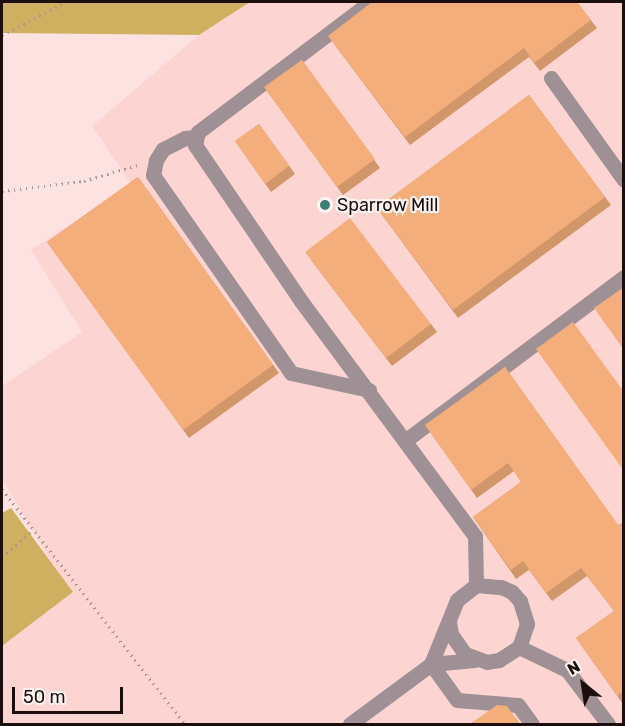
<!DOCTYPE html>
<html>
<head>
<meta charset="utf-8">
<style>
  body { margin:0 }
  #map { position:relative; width:625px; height:726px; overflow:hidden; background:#fce3e1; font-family:Rubik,sans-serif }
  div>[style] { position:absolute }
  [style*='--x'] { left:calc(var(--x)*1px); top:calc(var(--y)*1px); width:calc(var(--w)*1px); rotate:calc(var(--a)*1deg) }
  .built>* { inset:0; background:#fcd5d2 }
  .forest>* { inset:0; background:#cfb061 }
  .path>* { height:3px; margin-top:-1.5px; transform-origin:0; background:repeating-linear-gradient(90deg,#a89492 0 1.5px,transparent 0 6px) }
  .minor>* { height:15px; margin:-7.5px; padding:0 7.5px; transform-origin:7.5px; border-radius:7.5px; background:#9f9096 }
  .wall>* { inset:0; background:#d2966b }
  .building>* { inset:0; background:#f4ae7c }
  .dots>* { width:16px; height:16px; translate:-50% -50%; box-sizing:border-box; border:3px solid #fdf5f4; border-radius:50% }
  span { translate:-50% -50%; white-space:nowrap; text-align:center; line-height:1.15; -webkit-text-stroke:4.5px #fdf5f4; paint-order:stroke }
  .poi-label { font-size:18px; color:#1b0e0d }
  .left { translate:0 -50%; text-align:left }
  .frame { position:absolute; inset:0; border:3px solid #1b0e0d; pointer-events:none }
  .north { position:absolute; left:553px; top:654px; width:60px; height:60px; -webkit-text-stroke:4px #fdf5f4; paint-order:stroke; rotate:330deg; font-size:16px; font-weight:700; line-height:24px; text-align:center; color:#1b0e0d }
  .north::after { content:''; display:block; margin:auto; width:21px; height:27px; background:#1b0e0d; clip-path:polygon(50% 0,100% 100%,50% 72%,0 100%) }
  .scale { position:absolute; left:12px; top:687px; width:111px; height:27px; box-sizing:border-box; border:3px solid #1b0e0d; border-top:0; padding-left:8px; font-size:18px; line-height:21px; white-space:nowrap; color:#1b0e0d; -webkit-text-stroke:4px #fdf5f4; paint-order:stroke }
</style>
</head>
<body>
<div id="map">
  <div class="built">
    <div style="clip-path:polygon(250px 2px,623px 2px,623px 724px,2px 724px,2px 646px,73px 592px,52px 563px,2px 479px,2px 386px,82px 332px,31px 250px,131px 184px,92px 126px,199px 35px)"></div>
  </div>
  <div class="forest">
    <div style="clip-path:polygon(2px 2px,250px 2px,199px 35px,2px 33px)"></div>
    <div style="clip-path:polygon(11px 508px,73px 592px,2px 646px,2px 513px)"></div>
  </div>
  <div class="path">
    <div style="--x:2;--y:35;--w:72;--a:-27.3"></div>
    <div style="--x:2;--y:191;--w:83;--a:-7"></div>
    <div style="--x:84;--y:181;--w:59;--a:-16.6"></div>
    <div style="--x:2;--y:489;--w:298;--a:52.1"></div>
    <div style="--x:2;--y:557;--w:40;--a:-41"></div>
  </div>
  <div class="minor">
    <div style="--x:370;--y:2;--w:216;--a:142.9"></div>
    <div style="--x:198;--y:132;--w:13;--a:103"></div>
    <div style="--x:195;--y:145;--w:189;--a:55.8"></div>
    <div style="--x:301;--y:301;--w:292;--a:53.5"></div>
    <div style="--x:475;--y:536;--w:49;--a:88.8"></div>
    <div style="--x:551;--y:78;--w:125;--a:54.4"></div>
    <div style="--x:195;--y:137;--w:10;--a:174"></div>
    <div style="--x:185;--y:138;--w:25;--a:153"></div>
    <div style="--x:163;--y:149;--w:13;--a:122"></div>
    <div style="--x:156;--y:160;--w:15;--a:101"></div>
    <div style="--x:153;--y:175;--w:241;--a:55.1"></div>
    <div style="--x:291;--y:373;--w:80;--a:12.3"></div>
    <div style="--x:406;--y:440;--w:272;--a:-36.8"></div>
    <div style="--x:519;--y:647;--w:53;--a:25.6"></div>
    <div style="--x:567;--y:670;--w:68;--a:52.8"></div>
    <div style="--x:431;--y:664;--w:69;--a:-67.9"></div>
    <div style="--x:457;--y:600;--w:24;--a:-38"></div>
    <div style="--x:476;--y:585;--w:25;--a:5"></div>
    <div style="--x:501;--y:587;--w:12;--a:24"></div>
    <div style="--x:512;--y:592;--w:12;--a:48"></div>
    <div style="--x:520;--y:601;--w:24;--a:73"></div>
    <div style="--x:527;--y:624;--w:24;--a:109"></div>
    <div style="--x:519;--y:647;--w:24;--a:147"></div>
    <div style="--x:499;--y:660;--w:12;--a:171"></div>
    <div style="--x:487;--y:662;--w:23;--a:-160"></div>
    <div style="--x:465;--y:654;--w:24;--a:-125"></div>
    <div style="--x:451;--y:634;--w:12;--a:-99"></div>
    <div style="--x:431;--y:664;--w:44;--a:54.2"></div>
    <div style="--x:457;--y:700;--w:61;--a:4.7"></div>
    <div style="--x:518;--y:705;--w:24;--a:54"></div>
    <div style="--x:350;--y:724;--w:101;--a:-36.5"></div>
    <div style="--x:431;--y:664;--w:44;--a:-5.2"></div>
  </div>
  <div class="wall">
    <div style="clip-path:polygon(577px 2px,597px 28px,540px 71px,529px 57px,410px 145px,334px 44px)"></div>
    <div style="clip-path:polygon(302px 60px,380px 168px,343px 195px,264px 87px)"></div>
    <div style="clip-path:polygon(529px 95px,611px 205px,458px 318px,377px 208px)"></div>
    <div style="clip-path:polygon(259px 124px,295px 174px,271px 192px,235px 141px)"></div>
    <div style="clip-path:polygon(138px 177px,279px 373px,189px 438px,47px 242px)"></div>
    <div style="clip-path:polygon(311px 260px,431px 324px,437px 332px,392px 366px)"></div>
    <div style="clip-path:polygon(505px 367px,618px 525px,624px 522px,623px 704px,576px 638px,614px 611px,587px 576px,552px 601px,529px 570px,516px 579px,473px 517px,521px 482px,514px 471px,477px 498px,425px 425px)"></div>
  </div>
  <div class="building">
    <div style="clip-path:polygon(372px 2px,577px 2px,591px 20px,534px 63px,524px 48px,405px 137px,328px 36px)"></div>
    <div style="clip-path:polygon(302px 60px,375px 159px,337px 187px,264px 87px)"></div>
    <div style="clip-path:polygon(529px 95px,605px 197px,453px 310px,377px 208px)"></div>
    <div style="clip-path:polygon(259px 124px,289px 166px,265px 184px,235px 141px)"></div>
    <div style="clip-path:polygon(138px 177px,273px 365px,183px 430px,47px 242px)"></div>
    <div style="clip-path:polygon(350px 218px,431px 324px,386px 358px,305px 252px)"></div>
    <div style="clip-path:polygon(624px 287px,624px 350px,594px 308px)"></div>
    <div style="clip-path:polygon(573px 322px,624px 392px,624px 471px,536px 349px)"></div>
    <div style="clip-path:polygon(505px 367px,618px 525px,624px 522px,624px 691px,617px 696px,576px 638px,614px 611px,581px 568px,546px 593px,523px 561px,511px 570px,473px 517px,521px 482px,508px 463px,471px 490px,425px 425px)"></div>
    <div style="clip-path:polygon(497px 705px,507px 706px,520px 724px,470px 724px)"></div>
  </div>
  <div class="dots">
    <div style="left:325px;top:205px;background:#397f78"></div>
  </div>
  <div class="poi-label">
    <span class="left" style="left:337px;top:205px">Sparrow Mill</span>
  </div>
  <div class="frame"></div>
  <div class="north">N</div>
  <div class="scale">50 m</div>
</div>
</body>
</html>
